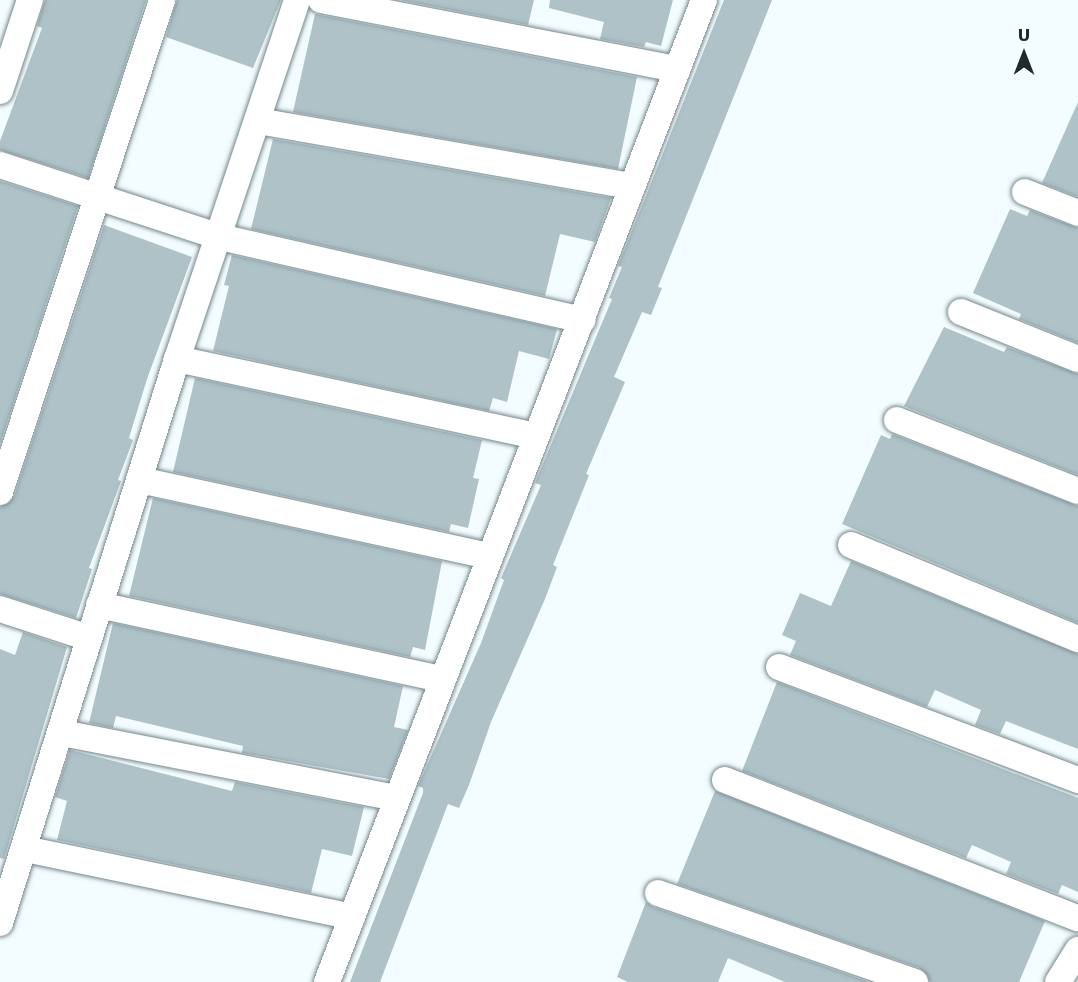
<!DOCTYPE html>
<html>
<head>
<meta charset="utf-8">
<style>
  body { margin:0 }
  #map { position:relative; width:1078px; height:982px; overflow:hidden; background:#f3fcfe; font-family:"DejaVu Sans",sans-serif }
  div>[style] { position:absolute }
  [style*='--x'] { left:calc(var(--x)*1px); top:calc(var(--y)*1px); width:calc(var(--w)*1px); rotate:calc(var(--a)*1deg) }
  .building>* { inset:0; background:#aec2c8 }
  .roads { filter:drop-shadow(0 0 2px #73868c) drop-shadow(0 0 2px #73868c) }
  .minor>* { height:26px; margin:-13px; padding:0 13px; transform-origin:13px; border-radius:13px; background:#fff }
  span { translate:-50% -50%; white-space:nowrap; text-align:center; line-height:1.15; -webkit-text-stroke:5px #f3fcfe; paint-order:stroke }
  .north { position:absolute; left:994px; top:24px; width:60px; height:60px; -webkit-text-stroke:4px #f3fcfe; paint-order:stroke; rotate:0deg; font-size:16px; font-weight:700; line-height:24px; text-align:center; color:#21292b }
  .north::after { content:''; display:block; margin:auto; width:21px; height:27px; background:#21292b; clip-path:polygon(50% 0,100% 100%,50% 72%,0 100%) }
</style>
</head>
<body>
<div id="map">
  <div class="building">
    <div style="clip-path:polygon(45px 0,146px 0,88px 178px,0 150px,0 141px,42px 28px,37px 26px)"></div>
    <div style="clip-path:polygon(177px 0,281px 0,253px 68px,166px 37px)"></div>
    <div style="clip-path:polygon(400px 0,534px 0,528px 25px)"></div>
    <div style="clip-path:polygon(550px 0,673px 0,661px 46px,646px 42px,644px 47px,600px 39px,604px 22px,549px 8px)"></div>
    <div style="clip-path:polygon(724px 0,772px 0,658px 287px,662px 288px,651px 315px,642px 312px,614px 377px,625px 382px,586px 474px,589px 475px,553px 565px,557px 567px,545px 599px,491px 722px,469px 785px,459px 808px,448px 804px,380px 982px,350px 982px,423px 793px,423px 788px,418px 786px,481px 643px,504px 580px,501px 578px,541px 485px,535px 483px,612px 299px,609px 298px,622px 267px,618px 266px)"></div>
    <div style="clip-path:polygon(315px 14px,637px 77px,618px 169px,293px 112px)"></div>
    <div style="clip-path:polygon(1078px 102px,1078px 197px,1042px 183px)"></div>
    <div style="clip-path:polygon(273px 139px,611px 198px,595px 242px,560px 234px,545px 296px,251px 229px)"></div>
    <div style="clip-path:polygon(0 181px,78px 206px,0 444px)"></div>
    <div style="clip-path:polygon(1010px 209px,1027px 216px,1030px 210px,1078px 228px,1078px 343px,1019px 319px,1021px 314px,973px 293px)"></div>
    <div style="clip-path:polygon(104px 225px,192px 257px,147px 379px,129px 438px,133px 440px,118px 480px,121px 481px,89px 568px,92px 569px,76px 618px,0 594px,0 507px,14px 497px)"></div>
    <div style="clip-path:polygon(232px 255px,557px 329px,549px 359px,519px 351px,507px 402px,493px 398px,489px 411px,213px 351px,229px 286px,224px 285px)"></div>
    <div style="clip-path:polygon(944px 327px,1004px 352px,1007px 347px,1078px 374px,1078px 475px,904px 406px)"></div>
    <div style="clip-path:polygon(195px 378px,482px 440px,473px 478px,479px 479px,468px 528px,451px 524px,449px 532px,173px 472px)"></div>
    <div style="clip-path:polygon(892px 434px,1078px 506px,1078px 623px,842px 524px,881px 435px,890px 439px)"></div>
    <div style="clip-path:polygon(153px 498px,442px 561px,425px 650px,413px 647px,410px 657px,129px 596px)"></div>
    <div style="clip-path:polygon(851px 561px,1078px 654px,1078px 749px,1006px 721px,1000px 734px,975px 725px,981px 710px,935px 690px,927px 707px,790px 655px,796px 641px,782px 635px,800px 593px,831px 606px)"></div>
    <div style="clip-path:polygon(113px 623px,403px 686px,394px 727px,408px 730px,389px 779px,242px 753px,243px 746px,116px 716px,113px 728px,89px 723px)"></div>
    <div style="clip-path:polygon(23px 632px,67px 647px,4px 859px,0 858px,0 649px,15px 655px)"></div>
    <div style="clip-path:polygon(777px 682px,1078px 798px,1078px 892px,1062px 885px,1058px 894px,1006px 874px,1011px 862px,972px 845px,966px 858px,742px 771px)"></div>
    <div style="clip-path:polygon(70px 750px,232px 791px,235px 782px,364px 807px,352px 856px,322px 849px,311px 893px,57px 840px,67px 801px,55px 797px)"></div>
    <div style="clip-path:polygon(715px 791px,1045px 921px,1019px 982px,930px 982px,920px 968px,677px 884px)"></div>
    <div style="clip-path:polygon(646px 902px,653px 907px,869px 982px,785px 982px,728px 958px,718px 982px,628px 982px,617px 977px)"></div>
  </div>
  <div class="roads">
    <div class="minor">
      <div style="--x:321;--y:0;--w:363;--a:11"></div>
      <div style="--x:0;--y:91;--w:96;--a:-71.8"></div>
      <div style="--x:258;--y:121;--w:379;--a:9.9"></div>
      <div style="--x:0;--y:165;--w:231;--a:18.1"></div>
      <div style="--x:220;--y:237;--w:372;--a:12.9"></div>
      <div style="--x:1025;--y:192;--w:57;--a:21.6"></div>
      <div style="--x:961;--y:312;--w:126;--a:21.9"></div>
      <div style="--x:177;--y:359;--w:366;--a:12.1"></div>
      <div style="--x:897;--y:420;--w:194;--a:21.4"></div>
      <div style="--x:140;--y:480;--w:358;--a:12.3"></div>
      <div style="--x:0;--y:492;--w:518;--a:-71.77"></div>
      <div style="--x:851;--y:545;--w:246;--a:22.5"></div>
      <div style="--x:99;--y:605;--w:351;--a:12.2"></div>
      <div style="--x:0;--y:609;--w:94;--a:18"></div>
      <div style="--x:779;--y:667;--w:320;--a:20.7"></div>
      <div style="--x:62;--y:733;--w:339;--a:11"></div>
      <div style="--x:725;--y:780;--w:379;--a:21.4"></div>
      <div style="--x:25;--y:849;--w:334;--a:11.7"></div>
      <div style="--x:658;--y:893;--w:272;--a:19.1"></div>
      <div style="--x:0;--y:923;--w:591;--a:-72.58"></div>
      <div style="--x:177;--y:359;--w:379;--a:-71.5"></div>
      <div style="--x:327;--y:982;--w:1052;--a:-69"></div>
      <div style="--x:1058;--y:982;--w:38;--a:-58"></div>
    </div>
  </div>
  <div class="north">U</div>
</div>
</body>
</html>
